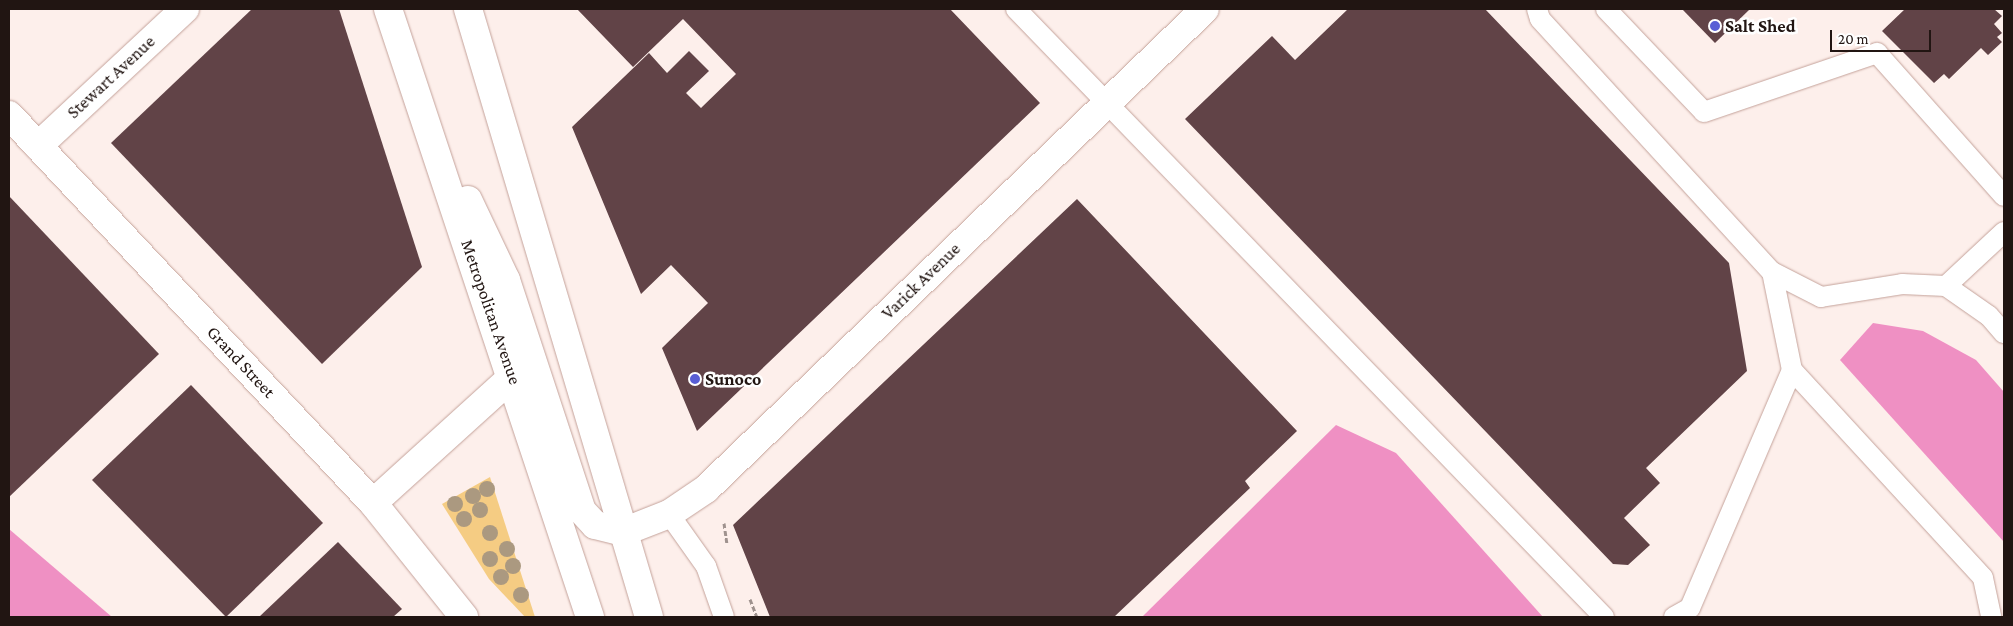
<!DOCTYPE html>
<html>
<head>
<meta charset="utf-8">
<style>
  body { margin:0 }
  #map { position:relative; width:2013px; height:626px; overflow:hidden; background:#fdefeb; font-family:"Crimson Pro",serif }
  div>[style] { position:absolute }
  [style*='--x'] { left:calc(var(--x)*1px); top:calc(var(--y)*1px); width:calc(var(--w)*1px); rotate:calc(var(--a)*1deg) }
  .green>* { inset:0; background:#f5cc83 }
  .water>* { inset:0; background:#ef90c3 }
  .building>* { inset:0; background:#614347 }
  .path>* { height:3px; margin-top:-1.5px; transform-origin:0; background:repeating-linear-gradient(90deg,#9f928e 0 5px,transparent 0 7.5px) }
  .roads { filter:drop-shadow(0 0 1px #c4a29a) drop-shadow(0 0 1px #c4a29a) }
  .service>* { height:20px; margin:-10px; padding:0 10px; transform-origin:10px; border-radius:10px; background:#fff }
  .minor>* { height:28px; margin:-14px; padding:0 14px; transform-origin:14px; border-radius:14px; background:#fff }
  .secondary>* { height:28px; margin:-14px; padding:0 14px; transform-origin:14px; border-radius:14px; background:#fff }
  .primary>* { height:28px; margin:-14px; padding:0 14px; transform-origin:14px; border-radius:14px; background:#fff }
  .trees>* { width:16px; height:16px; margin:-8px; border-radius:50%; background:#ab9980 }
  .dots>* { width:14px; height:14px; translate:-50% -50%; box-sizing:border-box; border:2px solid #fff; border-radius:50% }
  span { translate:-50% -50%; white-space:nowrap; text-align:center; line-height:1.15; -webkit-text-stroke:5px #fff; paint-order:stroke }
  .poi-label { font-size:18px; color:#211512; font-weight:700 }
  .left { translate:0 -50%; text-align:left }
  .street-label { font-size:18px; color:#211512 }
  .frame { position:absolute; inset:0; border:10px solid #211512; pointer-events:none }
  .scale { position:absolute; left:1830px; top:30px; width:101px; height:22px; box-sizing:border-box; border:2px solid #211512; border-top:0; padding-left:6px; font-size:15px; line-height:18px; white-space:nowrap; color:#211512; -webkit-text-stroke:4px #fff; paint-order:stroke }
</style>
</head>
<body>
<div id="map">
  <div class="green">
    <div style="clip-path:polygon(490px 477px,535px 617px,525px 617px,489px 579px,442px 504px)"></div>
  </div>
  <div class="water">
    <div style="clip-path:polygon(1873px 323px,1923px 331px,1976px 360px,2004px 392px,2004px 542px,1840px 360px)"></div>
    <div style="clip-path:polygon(1336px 425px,1396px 453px,1543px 617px,1142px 617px)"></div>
    <div style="clip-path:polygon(9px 529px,112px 617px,9px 617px)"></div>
  </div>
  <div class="building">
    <div style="clip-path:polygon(252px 9px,339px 9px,422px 267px,322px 364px,111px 143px)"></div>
    <div style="clip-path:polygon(577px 9px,950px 9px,1040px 103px,697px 431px,662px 348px,708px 303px,671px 265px,641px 294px,572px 127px,649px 53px,667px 73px,689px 51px,709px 71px,686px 93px,701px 108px,736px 74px,683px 19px,633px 67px)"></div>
    <div style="clip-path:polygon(1348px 9px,1485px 9px,1729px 263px,1747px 371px,1646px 468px,1660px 483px,1624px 518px,1650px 545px,1628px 565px,1613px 564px,1185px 119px,1272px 36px,1295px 60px)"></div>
    <div style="clip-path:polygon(1682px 9px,1750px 9px,1715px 43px)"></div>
    <div style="clip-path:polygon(1905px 9px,1994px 9px,2002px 16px,1994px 24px,2002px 33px,1997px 37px,2002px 42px,1988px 55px,1981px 48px,1949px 79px,1944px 74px,1934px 83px,1882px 31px)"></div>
    <div style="clip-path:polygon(9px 196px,159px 354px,9px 497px)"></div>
    <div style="clip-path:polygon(1077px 199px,1297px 431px,1245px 481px,1250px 488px,1114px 617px,770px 617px,733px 525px)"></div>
    <div style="clip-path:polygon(191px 385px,323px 523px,226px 617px,92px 480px)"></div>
    <div style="clip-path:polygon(338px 542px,402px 609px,393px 617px,259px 617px)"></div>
  </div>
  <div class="path">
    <div style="--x:724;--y:523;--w:22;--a:82"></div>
    <div style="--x:750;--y:599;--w:19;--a:69"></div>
  </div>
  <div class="roads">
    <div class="service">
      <div style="--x:1016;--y:9;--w:846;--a:45.96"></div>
      <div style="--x:1537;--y:9;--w:10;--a:73"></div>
      <div style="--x:1540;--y:19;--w:343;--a:47.5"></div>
      <div style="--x:1772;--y:272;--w:55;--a:27"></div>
      <div style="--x:1821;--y:297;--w:82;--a:-9.1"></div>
      <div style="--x:1902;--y:284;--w:44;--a:2.6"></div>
      <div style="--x:1946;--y:286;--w:52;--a:34.9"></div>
      <div style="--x:1989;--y:316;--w:23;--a:49"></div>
      <div style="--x:1606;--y:9;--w:142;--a:46.4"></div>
      <div style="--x:1704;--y:112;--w:183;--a:-18.8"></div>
      <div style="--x:1877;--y:53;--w:191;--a:48.4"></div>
      <div style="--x:1946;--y:286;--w:79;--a:-43"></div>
      <div style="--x:1792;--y:370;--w:282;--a:47.4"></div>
      <div style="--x:1983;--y:578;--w:40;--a:78"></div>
      <div style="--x:669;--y:514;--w:64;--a:54.6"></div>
      <div style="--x:706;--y:566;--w:54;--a:70.6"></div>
      <div style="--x:1674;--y:617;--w:18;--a:-29"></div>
      <div style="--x:1690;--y:608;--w:259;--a:-66.8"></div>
      <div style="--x:1792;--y:370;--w:100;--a:-101.5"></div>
    </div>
    <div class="minor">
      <div style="--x:38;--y:146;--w:201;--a:-43"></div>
      <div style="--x:623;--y:532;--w:49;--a:-21.4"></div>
      <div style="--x:669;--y:514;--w:45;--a:-34"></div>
      <div style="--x:706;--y:489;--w:692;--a:-43.89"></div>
    </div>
    <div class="secondary">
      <div style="--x:388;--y:9;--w:641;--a:71.62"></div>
      <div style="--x:468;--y:9;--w:634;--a:73.42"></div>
      <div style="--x:468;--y:200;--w:89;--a:64.6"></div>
      <div style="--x:506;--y:280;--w:243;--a:71.8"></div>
      <div style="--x:582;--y:511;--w:19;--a:47"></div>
      <div style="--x:595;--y:525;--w:29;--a:14"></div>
    </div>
    <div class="primary">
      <div style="--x:9;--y:115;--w:532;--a:46.83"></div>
      <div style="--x:373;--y:503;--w:146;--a:51.4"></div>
      <div style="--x:373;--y:503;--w:189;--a:-42.2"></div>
    </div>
  </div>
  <div class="trees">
    <div style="left:487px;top:489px"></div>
    <div style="left:473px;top:496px"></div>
    <div style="left:455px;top:504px"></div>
    <div style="left:480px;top:510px"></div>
    <div style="left:464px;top:519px"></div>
    <div style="left:490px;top:533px"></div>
    <div style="left:507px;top:549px"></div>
    <div style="left:490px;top:559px"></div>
    <div style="left:513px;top:566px"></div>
    <div style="left:501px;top:577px"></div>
    <div style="left:521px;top:595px"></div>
  </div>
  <div class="dots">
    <div style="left:1715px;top:26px;background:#585ed5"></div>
    <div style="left:695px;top:379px;background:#585ed5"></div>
  </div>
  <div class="poi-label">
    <span class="left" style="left:1725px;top:26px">Salt Shed</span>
    <span class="left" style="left:705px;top:379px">Sunoco</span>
  </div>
  <div class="street-label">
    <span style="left:111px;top:77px;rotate:-43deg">Stewart Avenue</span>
    <span style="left:921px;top:281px;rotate:-44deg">Varick Avenue</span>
    <span style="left:491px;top:312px;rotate:71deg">Metropolitan Avenue</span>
    <span style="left:241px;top:362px;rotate:47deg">Grand Street</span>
  </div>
  <div class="frame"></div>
  <div class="scale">20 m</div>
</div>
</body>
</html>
